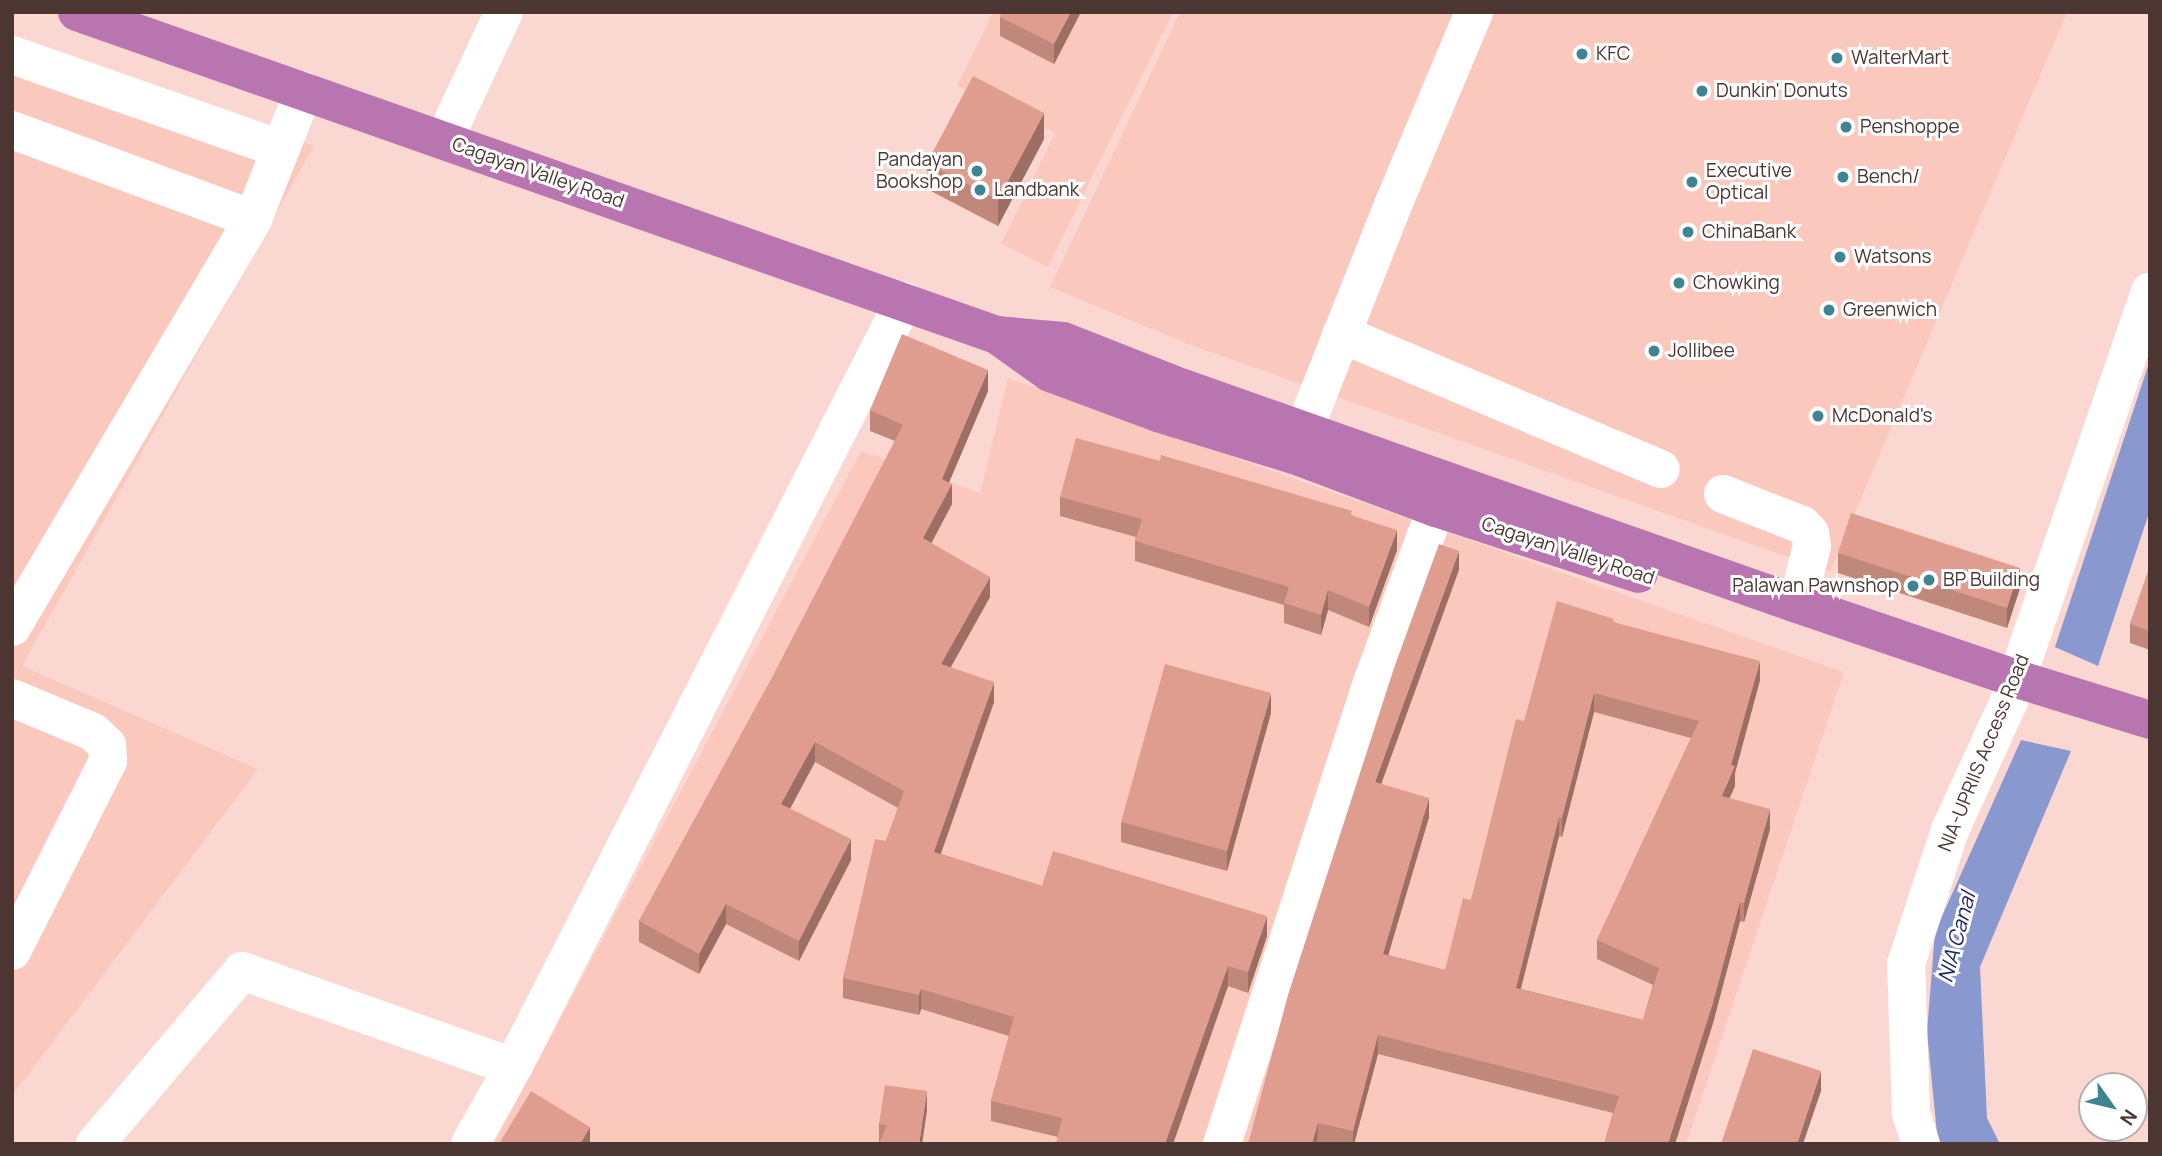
<!DOCTYPE html>
<html>
<head>
<meta charset="utf-8">
<style>
  body { margin:0 }
  #map { position:relative; width:2162px; height:1156px; overflow:hidden; background:#fad8d1; font-family:Manrope,sans-serif }
  div>[style] { position:absolute }
  [style*='--x'] { left:calc(var(--x)*1px); top:calc(var(--y)*1px); width:calc(var(--w)*1px); rotate:calc(var(--a)*1deg) }
  .built>* { inset:0; background:#fbc8be }
  .water>* { inset:0; background:#8998cf }
  .minor>* { height:38px; margin:-19px; padding:0 19px; transform-origin:19px; border-radius:19px; background:#fff }
  .highway>* { height:38px; margin:-19px; padding:0 19px; transform-origin:19px; border-radius:19px; background:#b975b0 }
  .wall>* { inset:0; background:#c0877b }
  .shaded-wall>* { inset:0; background:#9c6e64 }
  .building>* { inset:0; background:#df9d8f }
  .dots>* { width:19px; height:19px; translate:-50% -50%; box-sizing:border-box; border:4px solid #fff; border-radius:50% }
  span { translate:-50% -50%; white-space:nowrap; text-align:center; line-height:1.15; -webkit-text-stroke:6px #fff; paint-order:stroke }
  .poi-label { font-size:19px; color:#4c3632 }
  .left { translate:0 -50%; text-align:left }
  .right { translate:-100% -50%; text-align:right }
  .street-label { font-size:19px; color:#4c3632 }
  .water-label { font-size:21px; color:#1d2566; font-style:italic }
  .frame { position:absolute; inset:0; border:14px solid #4c3632; pointer-events:none }
  .north { position:absolute; left:2078px; top:1072px; width:70px; height:70px; box-sizing:border-box; background:#fff; border:2px solid #b7afad; border-radius:50%; rotate:124deg; font-size:19px; font-weight:700; line-height:28px; text-align:center; color:#4c3632 }
  .north::after { content:''; display:block; margin:auto; width:24px; height:32px; background:#3f8491; clip-path:polygon(50% 0,100% 100%,50% 72%,0 100%) }
</style>
</head>
<body>
<div id="map">
  <div class="built">
    <div style="clip-path:polygon(993px 12px,1173px 12px,1048px 267px,1001px 244px,1055px 133px,957px 86px)"></div>
    <div style="clip-path:polygon(1180px 12px,2067px 12px,1830px 572px,1188px 344px,1050px 287px)"></div>
    <div style="clip-path:polygon(12px 41px,314px 146px,22px 666px,258px 769px,12px 1096px)"></div>
    <div style="clip-path:polygon(1008px 378px,1844px 672px,1686px 1144px,494px 1144px,861px 451px,980px 493px)"></div>
  </div>
  <div class="water">
    <div style="clip-path:polygon(2150px 360px,2150px 510px,2098px 666px,2055px 647px)"></div>
    <div style="clip-path:polygon(2021px 740px,2071px 751px,1980px 967px,1987px 1118px,2000px 1144px,1938px 1144px,1927px 1032px,1935px 932px)"></div>
  </div>
  <div class="minor">
    <div style="--x:12;--y:55;--w:284;--a:19.3"></div>
    <div style="--x:12;--y:130;--w:257;--a:20.3"></div>
    <div style="--x:444;--y:140;--w:141;--a:-64.9"></div>
    <div style="--x:1341;--y:334;--w:347;--a:22.9"></div>
    <div style="--x:1294;--y:455;--w:269;--a:-68.4"></div>
    <div style="--x:1393;--y:205;--w:209;--a:-67.2"></div>
    <div style="--x:1723;--y:494;--w:85;--a:21.4"></div>
    <div style="--x:1802;--y:525;--w:11;--a:45"></div>
    <div style="--x:1810;--y:533;--w:13;--a:81"></div>
    <div style="--x:1812;--y:546;--w:60;--a:104.5"></div>
    <div style="--x:12;--y:627;--w:474;--a:-59.4"></div>
    <div style="--x:253;--y:219;--w:138;--a:-68.3"></div>
    <div style="--x:12;--y:698;--w:88;--a:22.8"></div>
    <div style="--x:93;--y:732;--w:19;--a:43"></div>
    <div style="--x:107;--y:745;--w:16;--a:86"></div>
    <div style="--x:108;--y:761;--w:213;--a:116.8"></div>
    <div style="--x:95;--y:1144;--w:227;--a:-49.6"></div>
    <div style="--x:242;--y:971;--w:288;--a:19.5"></div>
    <div style="--x:470;--y:1144;--w:88;--a:-60.8"></div>
    <div style="--x:513;--y:1067;--w:860;--a:-62.96"></div>
    <div style="--x:1222;--y:1144;--w:488;--a:-72"></div>
    <div style="--x:1373;--y:680;--w:183;--a:-69.9"></div>
    <div style="--x:1921;--y:1144;--w:33;--a:-108"></div>
    <div style="--x:1911;--y:1113;--w:149;--a:-91.9"></div>
    <div style="--x:1906;--y:964;--w:141;--a:-71.8"></div>
    <div style="--x:1950;--y:830;--w:142;--a:-65.4"></div>
    <div style="--x:2009;--y:701;--w:433;--a:-71"></div>
  </div>
  <div class="highway">
    <div style="--x:77;--y:12;--w:975;--a:19.35"></div>
    <div style="--x:997;--y:335;--w:66;--a:5.2"></div>
    <div style="--x:1063;--y:341;--w:129;--a:21.4"></div>
    <div style="--x:1183;--y:388;--w:651;--a:19.38"></div>
    <div style="--x:1797;--y:604;--w:232;--a:18.8"></div>
    <div style="--x:2017;--y:679;--w:139;--a:17.1"></div>
    <div style="--x:997;--y:335;--w:65;--a:35.6"></div>
    <div style="--x:1050;--y:373;--w:115;--a:20.3"></div>
    <div style="--x:1158;--y:413;--w:142;--a:17.2"></div>
    <div style="--x:1294;--y:455;--w:152;--a:20.5"></div>
    <div style="--x:1436;--y:508;--w:213;--a:18"></div>
  </div>
  <div class="wall">
    <div style="clip-path:polygon(1002px 12px,1081px 12px,1054px 64px,1000px 36px,1000px 17px)"></div>
    <div style="clip-path:polygon(1044px 139px,998px 226px,927px 189px,927px 163px)"></div>
    <div style="clip-path:polygon(988px 391px,949px 482px,952px 504px,931px 543px,990px 597px,951px 667px,994px 702px,941px 854px,1042px 886px,1267px 936px,1248px 993px,1228px 986px,1173px 1144px,1056px 1144px,1058px 1137px,991px 1121px,991px 1101px,1009px 1036px,921px 1009px,919px 1015px,843px 998px,843px 978px,886px 841px,898px 808px,815px 762px,790px 809px,851px 860px,799px 961px,726px 924px,699px 974px,639px 942px,639px 921px,772px 678px,895px 441px,870px 431px,870px 410px)"></div>
    <div style="clip-path:polygon(1160px 461px,1352px 515px,1397px 550px,1369px 627px,1328px 610px,1321px 635px,1284px 623px,1284px 605px,1135px 561px,1135px 541px,1136px 537px,1060px 516px,1060px 497px)"></div>
    <div style="clip-path:polygon(1838px 553px,2020px 588px,2007px 628px,1838px 573px)"></div>
    <div style="clip-path:polygon(2150px 566px,2150px 650px,2130px 643px,2130px 624px)"></div>
    <div style="clip-path:polygon(evenodd,1459px 570px,1381px 784px,1429px 817px,1388px 955px,1445px 970px,1471px 900px,1524px 721px,1614px 622px,1760px 680px,1735px 773px,1735px 786px,1729px 798px,1770px 829px,1744px 922px,1740px 921px,1713px 1023px,1675px 1144px,1604px 1144px,1613px 1113px,1378px 1054px,1354px 1144px,1326px 1144px,1318px 1142px,1317px 1144px,1248px 1144px,1459px 570px,1594px 712px,1691px 738px,1597px 940px,1597px 959px,1653px 985px,1643px 1020px,1521px 989px,1559px 836px,1562px 837px,1594px 712px)"></div>
    <div style="clip-path:polygon(1271px 713px,1227px 871px,1121px 842px,1121px 822px)"></div>
    <div style="clip-path:polygon(927px 1111px,879px 1144px,879px 1124px)"></div>
  </div>
  <div class="shaded-wall">
    <div style="clip-path:polygon(1071px 12px,1081px 12px,1054px 64px,1054px 44px)"></div>
    <div style="clip-path:polygon(1044px 113px,1044px 139px,998px 226px,998px 200px)"></div>
    <div style="clip-path:polygon(988px 370px,988px 391px,942px 499px,942px 479px)"></div>
    <div style="clip-path:polygon(952px 484px,952px 504px,923px 559px,923px 538px)"></div>
    <div style="clip-path:polygon(1397px 530px,1397px 550px,1369px 627px,1369px 607px)"></div>
    <div style="clip-path:polygon(1459px 551px,1459px 570px,1375px 801px,1375px 782px)"></div>
    <div style="clip-path:polygon(2020px 568px,2020px 588px,2007px 628px,2007px 608px)"></div>
    <div style="clip-path:polygon(990px 577px,990px 597px,941px 684px,941px 664px)"></div>
    <div style="clip-path:polygon(1328px 590px,1328px 610px,1321px 635px,1321px 615px)"></div>
    <div style="clip-path:polygon(1760px 661px,1760px 680px,1735px 773px,1735px 786px,1722px 815px,1722px 796px,1731px 765px)"></div>
    <div style="clip-path:polygon(994px 682px,994px 702px,934px 872px,934px 852px)"></div>
    <div style="clip-path:polygon(1271px 693px,1271px 713px,1227px 871px,1227px 851px)"></div>
    <div style="clip-path:polygon(1594px 693px,1594px 712px,1562px 837px,1562px 818px)"></div>
    <div style="clip-path:polygon(815px 742px,815px 762px,781px 825px,781px 804px)"></div>
    <div style="clip-path:polygon(1429px 798px,1429px 817px,1383px 973px,1383px 954px)"></div>
    <div style="clip-path:polygon(1770px 809px,1770px 829px,1744px 922px,1744px 903px)"></div>
    <div style="clip-path:polygon(1559px 817px,1559px 836px,1516px 1007px,1516px 988px)"></div>
    <div style="clip-path:polygon(851px 839px,851px 860px,799px 961px,799px 941px)"></div>
    <div style="clip-path:polygon(1740px 902px,1740px 921px,1713px 1023px,1675px 1144px,1668px 1144px)"></div>
    <div style="clip-path:polygon(726px 904px,726px 924px,699px 974px,699px 954px)"></div>
    <div style="clip-path:polygon(1267px 916px,1267px 936px,1248px 993px,1248px 972px)"></div>
    <div style="clip-path:polygon(1228px 966px,1228px 986px,1173px 1144px,1165px 1144px)"></div>
    <div style="clip-path:polygon(921px 989px,921px 1009px,919px 1015px,919px 995px)"></div>
    <div style="clip-path:polygon(1378px 1035px,1378px 1054px,1354px 1144px,1353px 1144px,1353px 1131px)"></div>
    <div style="clip-path:polygon(1821px 1071px,1821px 1091px,1803px 1144px,1797px 1144px)"></div>
    <div style="clip-path:polygon(927px 1091px,927px 1111px,922px 1144px,919px 1144px)"></div>
    <div style="clip-path:polygon(1318px 1123px,1317px 1144px,1312px 1144px)"></div>
    <div style="clip-path:polygon(590px 1127px,590px 1144px,580px 1144px)"></div>
  </div>
  <div class="building">
    <div style="clip-path:polygon(1002px 12px,1071px 12px,1054px 44px,1000px 17px)"></div>
    <div style="clip-path:polygon(973px 76px,1044px 113px,998px 200px,927px 163px)"></div>
    <div style="clip-path:polygon(902px 334px,988px 370px,942px 479px,952px 484px,923px 538px,990px 577px,941px 664px,994px 682px,934px 852px,1042px 886px,1053px 851px,1267px 916px,1248px 972px,1228px 966px,1165px 1144px,1056px 1144px,1062px 1118px,991px 1101px,1014px 1017px,921px 989px,919px 995px,843px 978px,875px 839px,886px 841px,904px 791px,815px 742px,781px 804px,851px 839px,799px 941px,726px 904px,699px 954px,639px 921px,772px 678px,903px 425px,870px 410px)"></div>
    <div style="clip-path:polygon(1076px 438px,1160px 461px,1161px 455px,1352px 511px,1350px 515px,1397px 530px,1369px 607px,1328px 590px,1321px 615px,1284px 603px,1289px 587px,1135px 541px,1142px 519px,1060px 497px)"></div>
    <div style="clip-path:polygon(1851px 513px,2020px 568px,2007px 608px,1838px 553px)"></div>
    <div style="clip-path:polygon(evenodd,1439px 544px,1459px 551px,1375px 782px,1429px 798px,1383px 954px,1445px 970px,1463px 898px,1471px 900px,1516px 719px,1524px 721px,1557px 601px,1614px 619px,1613px 622px,1760px 661px,1731px 765px,1735px 766px,1722px 796px,1770px 809px,1744px 903px,1740px 902px,1713px 1003px,1668px 1144px,1604px 1144px,1619px 1096px,1378px 1035px,1353px 1131px,1318px 1123px,1312px 1144px,1248px 1144px,1288px 995px,1394px 668px,1439px 544px,1594px 693px,1699px 721px,1597px 940px,1659px 968px,1643px 1020px,1516px 988px,1559px 817px,1562px 818px,1594px 693px)"></div>
    <div style="clip-path:polygon(2150px 566px,2150px 631px,2130px 624px)"></div>
    <div style="clip-path:polygon(1165px 664px,1271px 693px,1227px 851px,1121px 822px)"></div>
    <div style="clip-path:polygon(1753px 1049px,1821px 1071px,1797px 1144px,1721px 1144px)"></div>
    <div style="clip-path:polygon(885px 1085px,927px 1091px,919px 1144px,879px 1144px,887px 1125px,879px 1124px)"></div>
    <div style="clip-path:polygon(531px 1091px,590px 1127px,580px 1144px,499px 1144px)"></div>
  </div>
  <div class="dots">
    <div style="left:1582px;top:54px;background:#3f8491"></div>
    <div style="left:1837px;top:58px;background:#3f8491"></div>
    <div style="left:1702px;top:91px;background:#3f8491"></div>
    <div style="left:1846px;top:127px;background:#3f8491"></div>
    <div style="left:977px;top:171px;background:#3f8491"></div>
    <div style="left:1843px;top:177px;background:#3f8491"></div>
    <div style="left:1692px;top:182px;background:#3f8491"></div>
    <div style="left:980px;top:190px;background:#3f8491"></div>
    <div style="left:1688px;top:232px;background:#3f8491"></div>
    <div style="left:1840px;top:257px;background:#3f8491"></div>
    <div style="left:1679px;top:283px;background:#3f8491"></div>
    <div style="left:1829px;top:310px;background:#3f8491"></div>
    <div style="left:1654px;top:351px;background:#3f8491"></div>
    <div style="left:1818px;top:416px;background:#3f8491"></div>
    <div style="left:1929px;top:580px;background:#3f8491"></div>
    <div style="left:1913px;top:586px;background:#3f8491"></div>
  </div>
  <div class="poi-label">
    <span class="left" style="left:1596px;top:54px">KFC</span>
    <span class="left" style="left:1851px;top:58px">WalterMart</span>
    <span class="left" style="left:1716px;top:91px">Dunkin' Donuts</span>
    <span class="left" style="left:1860px;top:127px">Penshoppe</span>
    <span class="right" style="left:963px;top:171px">Pandayan<br>Bookshop</span>
    <span class="left" style="left:1706px;top:182px">Executive<br>Optical</span>
    <span class="left" style="left:1857px;top:177px">Bench/</span>
    <span class="left" style="left:994px;top:190px">Landbank</span>
    <span class="left" style="left:1702px;top:232px">ChinaBank</span>
    <span class="left" style="left:1854px;top:257px">Watsons</span>
    <span class="left" style="left:1693px;top:283px">Chowking</span>
    <span class="left" style="left:1843px;top:310px">Greenwich</span>
    <span class="left" style="left:1668px;top:351px">Jollibee</span>
    <span class="left" style="left:1832px;top:416px">McDonald's</span>
    <span class="left" style="left:1943px;top:580px">BP Building</span>
    <span class="right" style="left:1899px;top:586px">Palawan Pawnshop</span>
  </div>
  <div class="street-label">
    <span style="left:538px;top:173px;rotate:19deg">Cagayan Valley Road</span>
    <span style="left:1568px;top:551px;rotate:18deg">Cagayan Valley Road</span>
    <span style="left:1984px;top:753px;rotate:-68deg">NIA-UPRIIS Access Road</span>
  </div>
  <div class="water-label">
    <span style="left:1956px;top:937px;rotate:-75deg">NIA Canal</span>
  </div>
  <div class="frame"></div>
  <div class="north">N</div>
</div>
</body>
</html>
